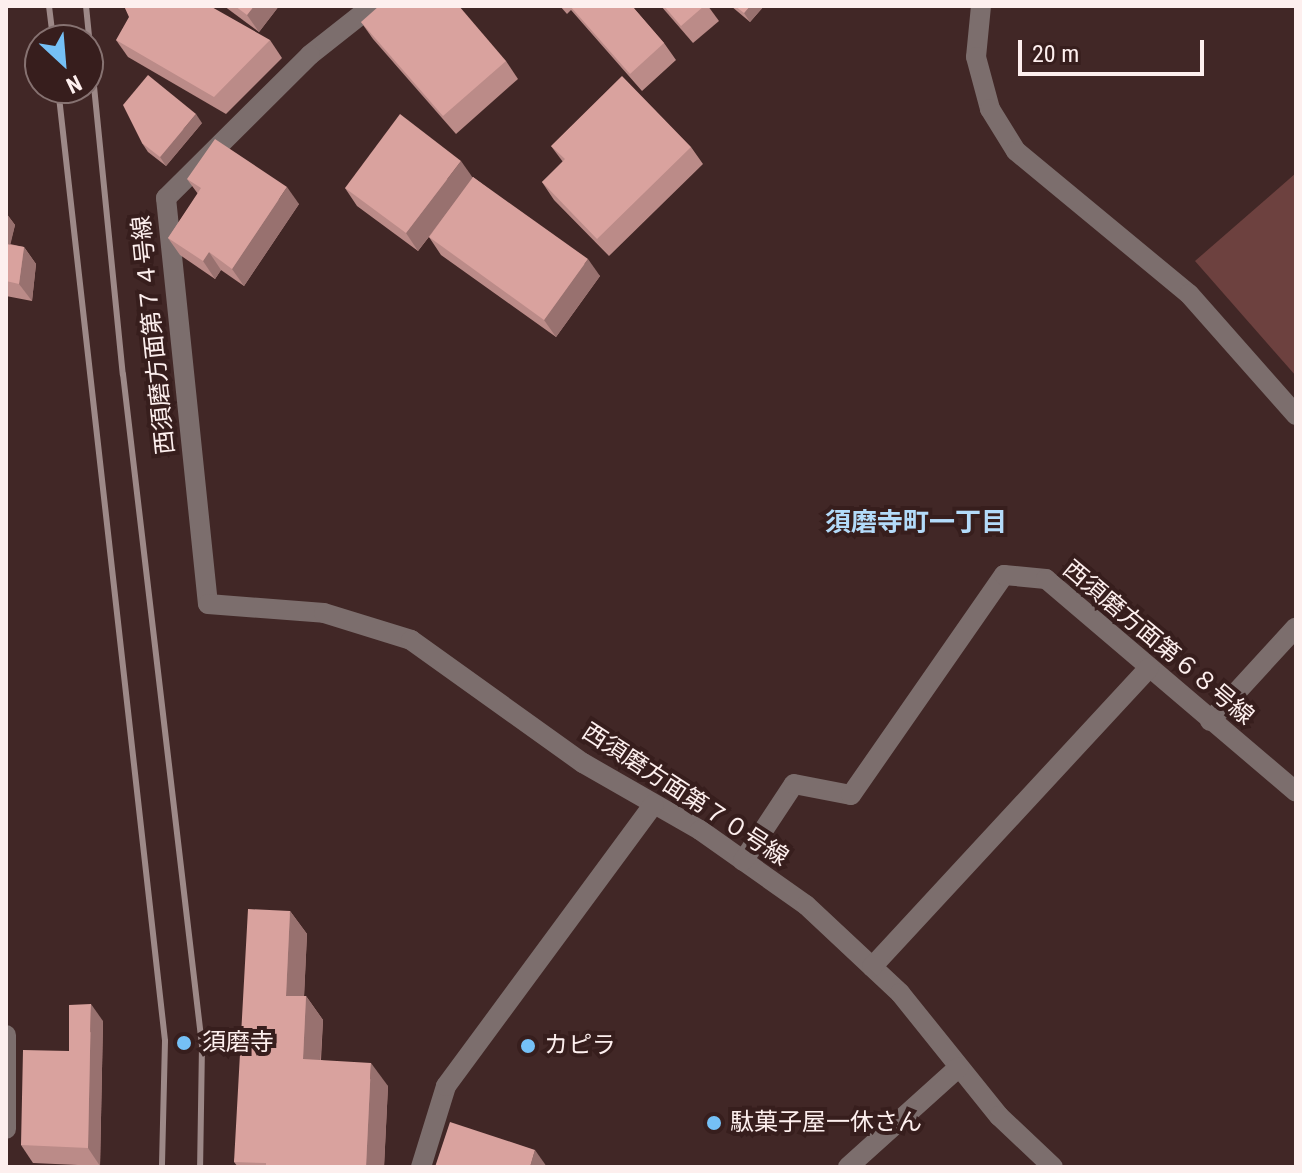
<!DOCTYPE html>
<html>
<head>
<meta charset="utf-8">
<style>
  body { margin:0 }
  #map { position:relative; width:1302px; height:1173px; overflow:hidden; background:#412726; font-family:"Roboto Condensed","Noto Sans JP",sans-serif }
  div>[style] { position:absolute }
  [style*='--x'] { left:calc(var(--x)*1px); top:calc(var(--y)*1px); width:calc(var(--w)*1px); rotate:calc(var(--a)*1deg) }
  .green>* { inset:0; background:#6d413f }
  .lane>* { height:20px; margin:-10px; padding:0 10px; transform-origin:10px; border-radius:10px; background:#7c6e6d }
  .street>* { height:20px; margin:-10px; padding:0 10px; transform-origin:10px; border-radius:10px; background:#7c6e6d }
  .rail>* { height:6px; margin:-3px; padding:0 3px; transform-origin:3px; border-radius:3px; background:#9d8988 }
  .wall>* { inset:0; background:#bb8b88 }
  .shaded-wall>* { inset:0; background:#98716f }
  .building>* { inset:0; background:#d9a29e }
  .dots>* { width:22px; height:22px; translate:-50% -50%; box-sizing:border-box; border:4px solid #371e1d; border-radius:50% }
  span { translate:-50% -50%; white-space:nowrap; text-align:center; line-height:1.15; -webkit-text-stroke:8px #371e1d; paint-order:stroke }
  .street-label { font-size:24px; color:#fdefee }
  .poi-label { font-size:24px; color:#fdefee }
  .left { translate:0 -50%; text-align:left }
  .neighbourhood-label { font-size:26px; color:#b3dbfa; font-weight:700 }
  .frame { position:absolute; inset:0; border:8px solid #fdefee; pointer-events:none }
  .north { position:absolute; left:24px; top:24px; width:80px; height:80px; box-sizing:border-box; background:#371e1d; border:2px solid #867271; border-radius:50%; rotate:154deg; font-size:22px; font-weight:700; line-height:32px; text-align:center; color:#fdefee }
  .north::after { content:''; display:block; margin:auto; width:28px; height:36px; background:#75c0f6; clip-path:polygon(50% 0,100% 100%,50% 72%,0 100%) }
  .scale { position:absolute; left:1018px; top:40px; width:186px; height:36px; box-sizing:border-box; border:4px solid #fdefee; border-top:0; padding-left:10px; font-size:24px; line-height:28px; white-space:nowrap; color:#fdefee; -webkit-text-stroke:6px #371e1d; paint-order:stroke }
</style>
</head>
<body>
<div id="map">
  <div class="green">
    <div style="clip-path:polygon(1296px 173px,1296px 376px,1195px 261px)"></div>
  </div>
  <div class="lane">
    <div style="--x:372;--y:6;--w:79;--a:141.7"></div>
    <div style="--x:310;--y:55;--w:203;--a:135.2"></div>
    <div style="--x:166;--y:198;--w:408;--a:84.1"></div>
    <div style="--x:208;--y:604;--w:116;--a:4.4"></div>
    <div style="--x:324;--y:613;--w:91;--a:17.2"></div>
    <div style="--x:411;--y:640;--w:211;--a:35.6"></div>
    <div style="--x:583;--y:763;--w:135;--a:29.8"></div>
    <div style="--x:700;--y:830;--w:130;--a:35.3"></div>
    <div style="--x:806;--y:905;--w:129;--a:43.1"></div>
    <div style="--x:900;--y:993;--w:158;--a:51.2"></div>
    <div style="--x:999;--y:1116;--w:74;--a:43.4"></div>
    <div style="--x:981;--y:6;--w:51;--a:95.6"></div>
    <div style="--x:976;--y:57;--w:54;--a:74.9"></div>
    <div style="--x:990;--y:109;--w:49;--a:58.2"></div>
    <div style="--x:1016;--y:151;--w:224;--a:39.6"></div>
    <div style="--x:1189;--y:294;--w:162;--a:48.5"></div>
    <div style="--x:1210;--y:721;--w:127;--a:-47.5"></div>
    <div style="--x:743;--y:861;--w:92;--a:-56.5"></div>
    <div style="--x:794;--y:784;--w:58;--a:10.9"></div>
    <div style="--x:851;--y:795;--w:268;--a:-55.2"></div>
    <div style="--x:1004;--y:575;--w:42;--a:5.4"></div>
    <div style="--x:1046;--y:579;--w:328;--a:40.4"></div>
    <div style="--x:872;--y:967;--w:408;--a:-47.2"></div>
    <div style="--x:421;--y:1167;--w:85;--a:-72.8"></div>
    <div style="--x:446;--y:1086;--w:350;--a:-53.6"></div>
    <div style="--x:848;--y:1167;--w:149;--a:-42"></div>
  </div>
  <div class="street">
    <div style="--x:6;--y:1035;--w:94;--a:90"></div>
  </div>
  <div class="rail">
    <div style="--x:49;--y:6;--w:34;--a:83"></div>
    <div style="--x:86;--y:6;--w:370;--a:84.3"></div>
    <div style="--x:123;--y:374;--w:676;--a:83.29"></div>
    <div style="--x:202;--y:1045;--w:122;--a:90.9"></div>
    <div style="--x:58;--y:88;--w:959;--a:83.59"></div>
    <div style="--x:165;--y:1041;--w:126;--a:91.4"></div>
  </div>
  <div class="wall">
    <div style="clip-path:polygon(224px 6px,279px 6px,259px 32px)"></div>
    <div style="clip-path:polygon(560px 6px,632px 6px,664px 43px,676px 60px,642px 91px,571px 10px,567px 14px)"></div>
    <div style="clip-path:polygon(661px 6px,708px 6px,719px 21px,693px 43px)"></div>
    <div style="clip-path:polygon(731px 6px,764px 6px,750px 22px)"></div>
    <div style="clip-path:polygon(361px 22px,506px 61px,518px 79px,456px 134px,373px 39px)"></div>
    <div style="clip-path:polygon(116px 40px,270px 40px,282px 58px,226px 114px,128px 57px)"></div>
    <div style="clip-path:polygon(202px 123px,166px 166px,148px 152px,142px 143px)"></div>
    <div style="clip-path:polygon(551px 146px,691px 147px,703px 164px,609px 256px,554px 200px,542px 182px,563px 162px)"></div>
    <div style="clip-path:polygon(473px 177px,600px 276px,556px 337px,441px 255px,429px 237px,442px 220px,418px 251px,357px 206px,345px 188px)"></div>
    <div style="clip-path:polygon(187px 179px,299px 204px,244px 286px,221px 270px,215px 279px,180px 255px,168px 238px,198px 194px)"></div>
    <div style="clip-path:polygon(6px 213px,15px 225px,10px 244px,24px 247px,36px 264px,32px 301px,6px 296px)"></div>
    <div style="clip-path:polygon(290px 911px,307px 934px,304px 996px,306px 996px,323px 1020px,321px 1060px,388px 1086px,384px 1167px,238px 1167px,234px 1162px)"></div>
    <div style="clip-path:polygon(103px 1021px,100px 1166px,33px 1163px,21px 1145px,69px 1051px)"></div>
  </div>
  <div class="shaded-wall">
    <div style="clip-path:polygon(254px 6px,279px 6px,259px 32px,247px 15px)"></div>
    <div style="clip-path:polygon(750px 6px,764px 6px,750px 22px,744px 13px)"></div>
    <div style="clip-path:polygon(196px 114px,202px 123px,166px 166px,160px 157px)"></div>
    <div style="clip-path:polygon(461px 161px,473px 178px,418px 251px,406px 233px)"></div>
    <div style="clip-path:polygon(287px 187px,299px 204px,244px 286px,232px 269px)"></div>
    <div style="clip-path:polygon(6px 213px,15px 225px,7px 259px,6px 257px)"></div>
    <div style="clip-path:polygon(24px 247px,36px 264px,32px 301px,19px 284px)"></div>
    <div style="clip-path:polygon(209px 252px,221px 270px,215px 279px,203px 261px)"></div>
    <div style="clip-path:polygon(588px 259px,600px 276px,556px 337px,544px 320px)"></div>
    <div style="clip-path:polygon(290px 911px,307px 934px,303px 1019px,286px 996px)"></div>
    <div style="clip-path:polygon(306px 996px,323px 1020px,319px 1083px,303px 1059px)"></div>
    <div style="clip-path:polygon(91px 1004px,103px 1021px,100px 1166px,88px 1148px)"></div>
    <div style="clip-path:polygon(371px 1063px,388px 1086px,384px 1167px,366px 1167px)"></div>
    <div style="clip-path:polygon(535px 1150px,547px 1167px,530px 1167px)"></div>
  </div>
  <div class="building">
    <div style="clip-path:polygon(124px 6px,210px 6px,270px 40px,214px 97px,116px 40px,129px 17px)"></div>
    <div style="clip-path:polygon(235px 6px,254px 6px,247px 15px)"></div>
    <div style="clip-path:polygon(379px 6px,459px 6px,506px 61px,443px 116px,361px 22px)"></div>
    <div style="clip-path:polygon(570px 6px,632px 6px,664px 43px,630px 74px)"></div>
    <div style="clip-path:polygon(664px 6px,704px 6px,681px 26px)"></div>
    <div style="clip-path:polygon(735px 6px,750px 6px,744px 13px)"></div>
    <div style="clip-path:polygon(148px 75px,196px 114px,160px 157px,142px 143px,123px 105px)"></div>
    <div style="clip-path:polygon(622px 76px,691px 147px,597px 239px,542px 182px,565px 159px,551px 146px)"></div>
    <div style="clip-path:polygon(400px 114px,461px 161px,406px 233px,345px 188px)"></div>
    <div style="clip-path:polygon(215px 139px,287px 187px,232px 269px,209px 252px,203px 261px,168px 238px,201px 188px,187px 179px)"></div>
    <div style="clip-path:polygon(473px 177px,588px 259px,544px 320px,429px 237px)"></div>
    <div style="clip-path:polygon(6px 244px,24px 247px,19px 284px,6px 281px)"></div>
    <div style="clip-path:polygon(248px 909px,290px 911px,286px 996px,306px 996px,303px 1059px,371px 1063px,366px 1167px,266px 1167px,266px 1163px,234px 1162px)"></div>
    <div style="clip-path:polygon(91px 1004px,88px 1148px,21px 1145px,23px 1050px,69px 1051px,69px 1005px)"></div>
    <div style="clip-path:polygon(450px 1122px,535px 1150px,530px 1167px,435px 1167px)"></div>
  </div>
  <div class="dots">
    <div style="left:184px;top:1043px;background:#75c0f6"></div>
    <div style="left:528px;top:1046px;background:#75c0f6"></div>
    <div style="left:714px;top:1123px;background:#75c0f6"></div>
  </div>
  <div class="street-label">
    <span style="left:154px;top:335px;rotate:-96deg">西須磨方面第７４号線</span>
    <span style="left:1158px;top:643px;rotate:40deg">西須磨方面第６８号線</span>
    <span style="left:685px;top:795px;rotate:33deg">西須磨方面第７０号線</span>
  </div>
  <div class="poi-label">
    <span class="left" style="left:202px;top:1043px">須磨寺</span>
    <span class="left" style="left:544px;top:1046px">カピラ</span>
    <span class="left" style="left:730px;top:1123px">駄菓子屋一休さん</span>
  </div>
  <div class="neighbourhood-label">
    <span style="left:916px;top:523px">須磨寺町一丁目</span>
  </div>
  <div class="frame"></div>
  <div class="north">N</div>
  <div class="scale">20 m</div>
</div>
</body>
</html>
